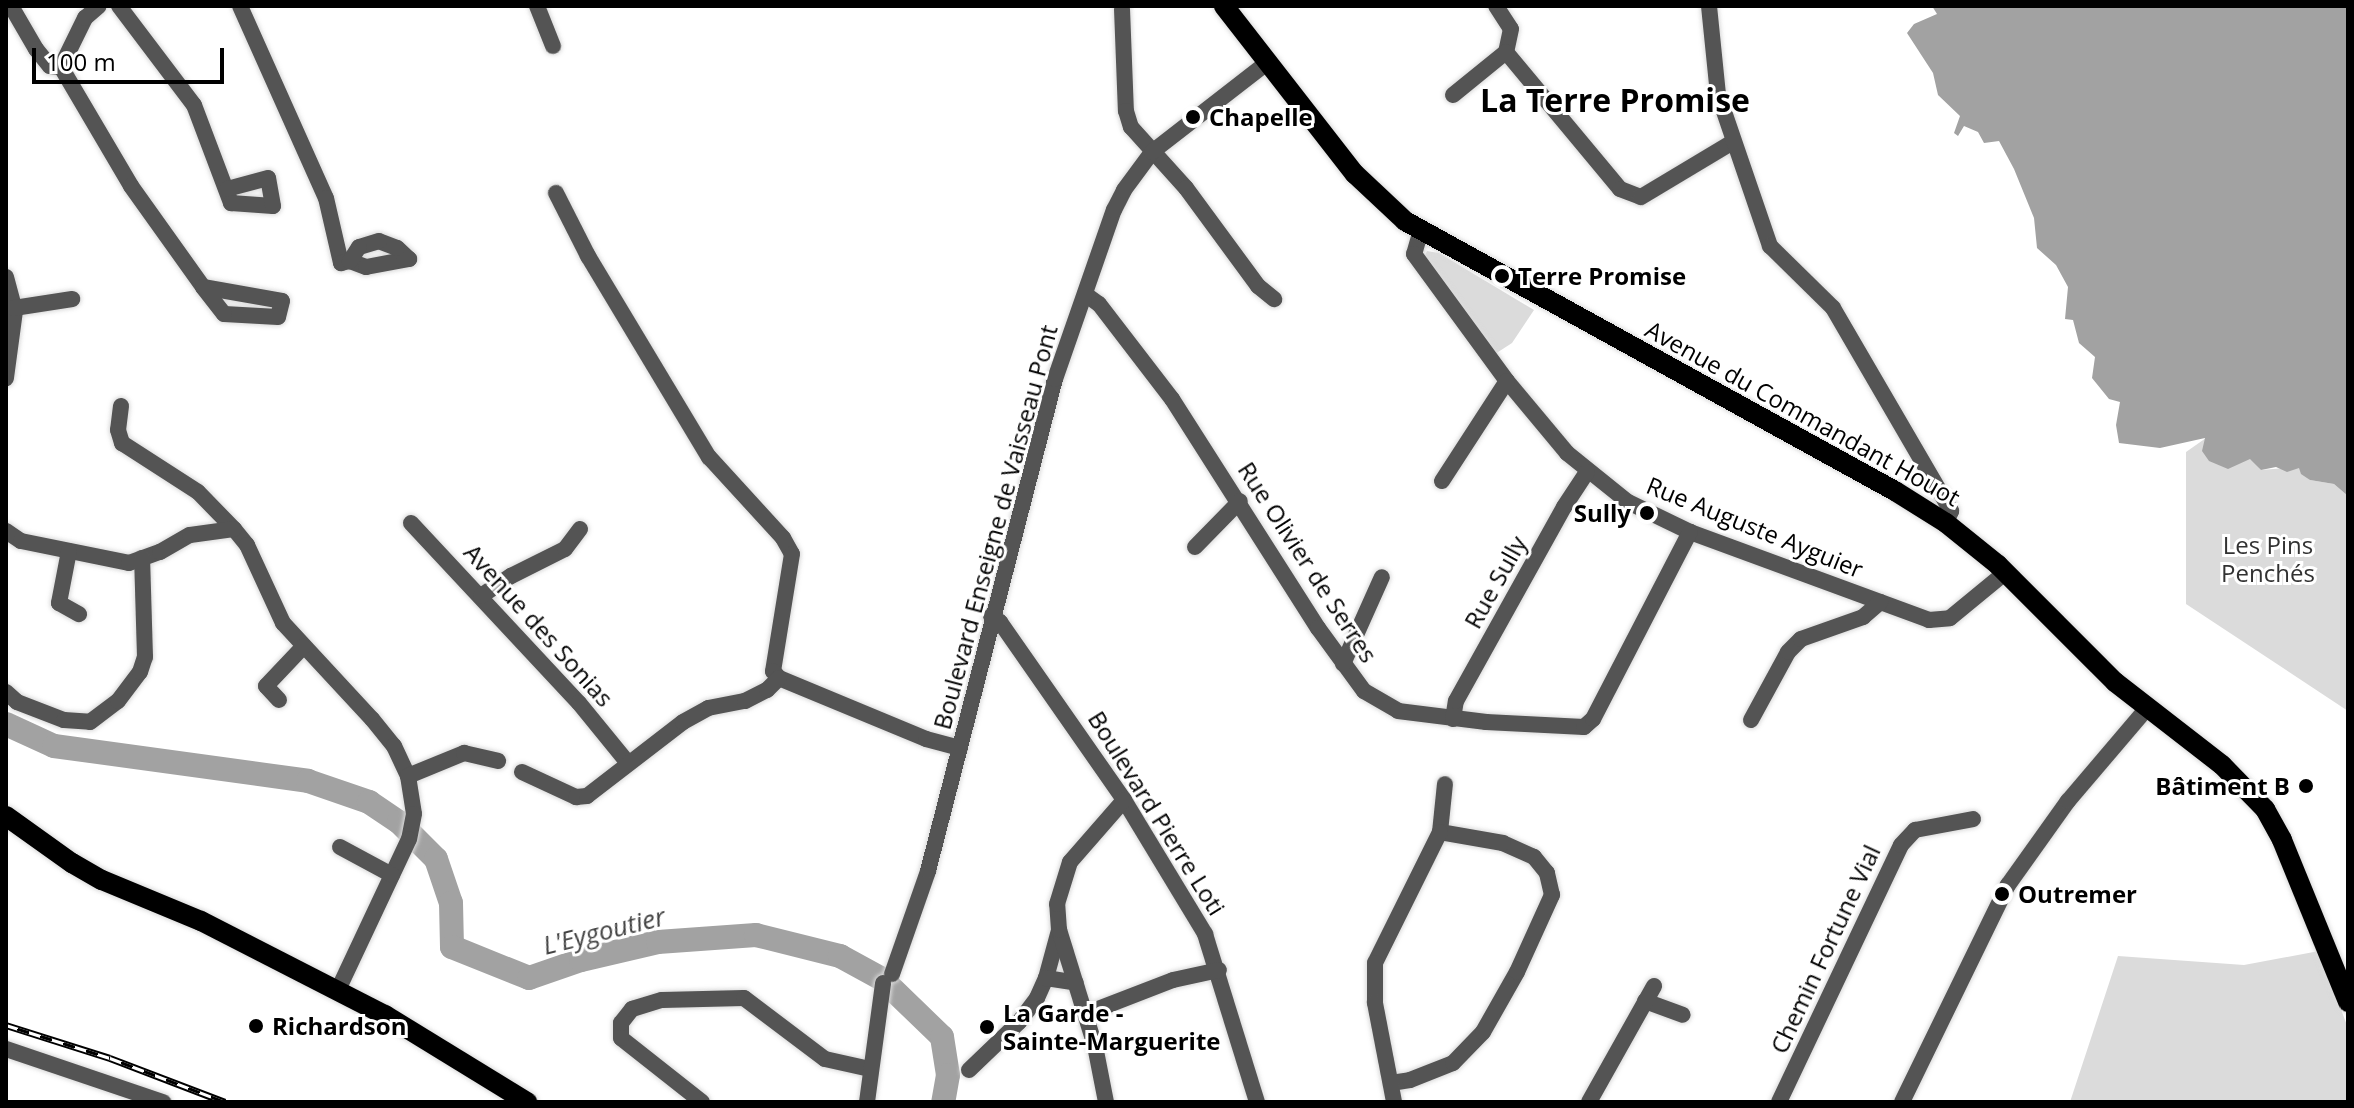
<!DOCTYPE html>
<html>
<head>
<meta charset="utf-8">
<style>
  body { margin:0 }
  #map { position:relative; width:2354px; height:1108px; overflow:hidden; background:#fff; font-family:"Open Sans",sans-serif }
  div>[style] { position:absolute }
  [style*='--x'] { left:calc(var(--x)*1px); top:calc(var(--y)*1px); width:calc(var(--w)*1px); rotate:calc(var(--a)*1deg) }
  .green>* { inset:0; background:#dbdbdb }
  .water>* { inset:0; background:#a2a2a2 }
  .river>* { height:24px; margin:-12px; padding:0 12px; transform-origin:12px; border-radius:12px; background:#a2a2a2 }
  .roads { filter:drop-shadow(0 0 2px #dbdbdb) drop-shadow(0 0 2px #dbdbdb) }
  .minor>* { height:16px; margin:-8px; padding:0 8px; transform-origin:8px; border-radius:8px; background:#545454 }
  .major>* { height:20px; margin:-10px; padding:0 10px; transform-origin:10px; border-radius:10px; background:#000 }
  .rail>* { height:7px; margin-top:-3.5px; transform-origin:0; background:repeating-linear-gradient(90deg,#fff 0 12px,#000 0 24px); box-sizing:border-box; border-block:2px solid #000 }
  .dots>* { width:22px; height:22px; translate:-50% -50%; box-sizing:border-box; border:4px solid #fff; border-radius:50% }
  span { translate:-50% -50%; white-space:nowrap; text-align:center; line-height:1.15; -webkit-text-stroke:6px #fff; paint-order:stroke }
  .poi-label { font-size:24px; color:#000; font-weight:700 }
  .left { translate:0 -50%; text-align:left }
  .right { translate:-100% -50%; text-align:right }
  .street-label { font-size:24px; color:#000 }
  .park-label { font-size:24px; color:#323232 }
  .water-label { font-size:26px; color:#434343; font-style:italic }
  .district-label { font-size:32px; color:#000; font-weight:700 }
  .frame { position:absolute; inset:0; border:8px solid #000; pointer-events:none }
  .scale { position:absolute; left:32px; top:48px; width:192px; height:36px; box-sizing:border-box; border:4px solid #000; border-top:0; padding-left:10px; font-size:24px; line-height:28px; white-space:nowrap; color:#000; -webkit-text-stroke:6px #fff; paint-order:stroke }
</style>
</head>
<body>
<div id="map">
  <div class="green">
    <div style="clip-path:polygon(1427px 251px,1439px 253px,1534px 310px,1512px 343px,1495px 354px,1424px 258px)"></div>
    <div style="clip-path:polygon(2206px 438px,2251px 459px,2261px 470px,2299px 467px,2310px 480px,2334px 484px,2348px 496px,2348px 711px,2186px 604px,2186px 452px)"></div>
    <div style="clip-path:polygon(2319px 951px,2348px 1028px,2348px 1102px,2070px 1102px,2118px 956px,2244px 965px)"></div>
  </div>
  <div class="water">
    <div style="clip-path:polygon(1932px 6px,2348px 6px,2348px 496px,2334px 484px,2310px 480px,2301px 474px,2299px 468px,2287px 472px,2276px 467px,2261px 470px,2250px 459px,2228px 469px,2209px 461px,2202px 451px,2205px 438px,2160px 448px,2119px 443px,2116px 425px,2120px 402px,2109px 399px,2092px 378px,2095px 357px,2079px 343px,2073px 320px,2065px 319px,2068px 287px,2056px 265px,2037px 248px,2034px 218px,2014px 169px,1999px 141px,1984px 143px,1978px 132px,1964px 126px,1958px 136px,1954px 133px,1960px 116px,1938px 95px,1933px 73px,1907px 33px,1914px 24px,1937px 14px)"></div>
  </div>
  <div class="river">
    <div style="--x:6;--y:724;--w:53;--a:24.6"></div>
    <div style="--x:54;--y:746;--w:256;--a:7.8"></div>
    <div style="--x:308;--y:781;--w:65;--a:19"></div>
    <div style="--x:369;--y:802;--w:36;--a:34"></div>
    <div style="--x:399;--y:822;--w:52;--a:45"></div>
    <div style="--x:436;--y:859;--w:46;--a:71.2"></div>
    <div style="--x:451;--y:903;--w:44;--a:88.7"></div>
    <div style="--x:452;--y:947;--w:83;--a:21.9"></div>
    <div style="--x:529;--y:978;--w:55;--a:-19.1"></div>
    <div style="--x:581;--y:960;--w:79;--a:-13.2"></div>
    <div style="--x:658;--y:942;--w:98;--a:-4.1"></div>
    <div style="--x:756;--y:935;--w:87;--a:14"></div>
    <div style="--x:840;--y:956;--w:48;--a:28.7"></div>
    <div style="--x:882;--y:979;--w:83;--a:44"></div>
    <div style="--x:942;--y:1037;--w:38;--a:81"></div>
    <div style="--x:948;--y:1075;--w:27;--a:100"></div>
  </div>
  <div class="roads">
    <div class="minor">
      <div style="--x:11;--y:6;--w:50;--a:59.8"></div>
      <div style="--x:36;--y:49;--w:22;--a:51"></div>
      <div style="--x:50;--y:66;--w:11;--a:5"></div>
      <div style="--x:61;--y:67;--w:138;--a:59.5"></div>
      <div style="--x:131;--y:186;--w:124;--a:54.5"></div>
      <div style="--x:203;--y:287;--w:80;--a:10"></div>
      <div style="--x:282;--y:301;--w:16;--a:104"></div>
      <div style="--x:278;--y:317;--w:54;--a:-176.8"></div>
      <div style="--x:224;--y:314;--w:34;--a:-128"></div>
      <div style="--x:119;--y:6;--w:124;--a:52.9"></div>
      <div style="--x:194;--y:105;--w:105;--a:69.3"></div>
      <div style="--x:231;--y:203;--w:42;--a:4.1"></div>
      <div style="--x:273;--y:206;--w:28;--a:-100"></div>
      <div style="--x:268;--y:178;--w:42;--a:165"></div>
      <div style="--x:240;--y:6;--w:210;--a:65.9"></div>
      <div style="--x:326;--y:198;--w:67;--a:77"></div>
      <div style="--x:341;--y:263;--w:9;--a:-13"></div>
      <div style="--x:350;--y:261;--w:17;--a:21"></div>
      <div style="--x:366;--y:267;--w:44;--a:-10.5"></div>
      <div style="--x:409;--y:259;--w:16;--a:-137"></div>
      <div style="--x:397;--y:248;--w:19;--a:-159"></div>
      <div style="--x:379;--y:241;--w:21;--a:163"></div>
      <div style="--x:359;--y:247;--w:17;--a:123"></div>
      <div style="--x:537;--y:6;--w:43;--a:68.2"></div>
      <div style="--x:1496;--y:6;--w:27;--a:57"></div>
      <div style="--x:1511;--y:29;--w:24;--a:102"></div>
      <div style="--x:1506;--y:52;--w:178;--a:50.2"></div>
      <div style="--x:1620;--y:189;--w:22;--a:21"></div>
      <div style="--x:1641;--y:197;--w:107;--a:-30.9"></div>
      <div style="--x:1709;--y:6;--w:88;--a:84.2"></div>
      <div style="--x:1718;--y:94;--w:161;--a:71.1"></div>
      <div style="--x:1770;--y:246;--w:88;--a:44.5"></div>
      <div style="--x:1833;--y:308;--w:235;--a:59.8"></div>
      <div style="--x:1951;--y:511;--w:13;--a:113"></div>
      <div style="--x:1122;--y:9;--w:102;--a:87.8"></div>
      <div style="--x:1126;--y:111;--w:17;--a:73"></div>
      <div style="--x:1131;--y:127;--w:82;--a:48"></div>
      <div style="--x:1186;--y:188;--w:122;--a:53.7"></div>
      <div style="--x:1258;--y:286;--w:21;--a:39"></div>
      <div style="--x:61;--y:67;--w:55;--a:-63.9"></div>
      <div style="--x:85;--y:18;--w:18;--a:-41"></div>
      <div style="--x:1453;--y:95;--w:68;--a:-39.1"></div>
      <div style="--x:556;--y:193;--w:71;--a:63.1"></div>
      <div style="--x:588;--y:256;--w:235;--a:59"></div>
      <div style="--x:709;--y:457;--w:110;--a:47.6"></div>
      <div style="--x:783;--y:538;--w:18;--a:61"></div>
      <div style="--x:792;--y:554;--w:119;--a:99.2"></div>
      <div style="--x:773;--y:671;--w:9;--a:49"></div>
      <div style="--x:1421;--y:230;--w:25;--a:106"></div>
      <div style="--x:1414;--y:254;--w:157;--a:53.8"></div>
      <div style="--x:1507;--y:381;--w:94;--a:50.2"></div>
      <div style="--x:1567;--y:453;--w:78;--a:38.8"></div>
      <div style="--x:1628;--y:502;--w:69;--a:25.8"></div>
      <div style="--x:1690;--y:532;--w:255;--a:20.2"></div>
      <div style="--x:1929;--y:620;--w:21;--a:-5"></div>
      <div style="--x:1950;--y:618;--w:72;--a:-39.4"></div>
      <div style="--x:6;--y:277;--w:35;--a:75"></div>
      <div style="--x:15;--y:311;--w:68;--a:97.7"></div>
      <div style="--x:1085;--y:294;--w:17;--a:36"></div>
      <div style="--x:1099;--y:304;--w:120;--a:52.5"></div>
      <div style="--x:1172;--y:399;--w:272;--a:57.5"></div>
      <div style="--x:1318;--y:628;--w:78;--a:53.9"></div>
      <div style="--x:1364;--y:691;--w:39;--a:30"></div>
      <div style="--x:1398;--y:711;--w:89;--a:7.1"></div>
      <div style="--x:1486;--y:722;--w:98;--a:2.9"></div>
      <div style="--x:1584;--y:727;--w:12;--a:-42"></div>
      <div style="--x:1593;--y:719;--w:211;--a:-62.6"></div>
      <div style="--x:14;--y:308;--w:59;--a:-8.8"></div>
      <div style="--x:121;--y:406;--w:24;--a:97"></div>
      <div style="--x:118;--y:430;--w:14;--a:73"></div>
      <div style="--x:122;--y:443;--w:90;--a:32.8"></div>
      <div style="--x:198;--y:492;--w:52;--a:45.8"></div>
      <div style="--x:234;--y:529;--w:21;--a:51"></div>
      <div style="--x:247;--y:545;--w:86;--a:65.2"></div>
      <div style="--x:283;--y:623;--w:131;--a:47.2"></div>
      <div style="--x:372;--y:719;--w:35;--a:51"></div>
      <div style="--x:394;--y:746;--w:33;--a:65"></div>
      <div style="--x:408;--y:776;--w:38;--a:81"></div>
      <div style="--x:414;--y:814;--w:25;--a:101"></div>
      <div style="--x:409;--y:839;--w:167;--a:115.2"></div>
      <div style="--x:1442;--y:481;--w:119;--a:-57"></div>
      <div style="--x:411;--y:523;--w:246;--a:47"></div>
      <div style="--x:579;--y:703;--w:77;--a:50.8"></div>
      <div style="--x:6;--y:531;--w:18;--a:34"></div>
      <div style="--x:21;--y:541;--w:110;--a:11.5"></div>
      <div style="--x:129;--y:563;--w:33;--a:-20"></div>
      <div style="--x:160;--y:552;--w:34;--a:-30"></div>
      <div style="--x:190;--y:535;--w:44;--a:-7.8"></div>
      <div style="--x:1195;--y:547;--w:64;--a:-45.6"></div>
      <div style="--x:69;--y:551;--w:53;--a:100.9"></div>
      <div style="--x:59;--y:603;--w:23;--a:29"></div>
      <div style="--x:481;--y:596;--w:36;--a:-34"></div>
      <div style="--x:511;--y:576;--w:60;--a:-26.6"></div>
      <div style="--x:565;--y:549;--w:25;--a:-53"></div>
      <div style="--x:991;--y:616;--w:11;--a:34"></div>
      <div style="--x:1000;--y:622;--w:217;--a:55.1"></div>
      <div style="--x:1124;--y:800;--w:157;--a:58.8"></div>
      <div style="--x:1205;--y:934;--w:176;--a:72.8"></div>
      <div style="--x:1343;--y:664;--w:95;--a:-65.9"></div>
      <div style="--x:779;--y:678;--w:159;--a:22.5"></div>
      <div style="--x:926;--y:739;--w:35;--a:15"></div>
      <div style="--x:6;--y:692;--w:15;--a:42"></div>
      <div style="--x:17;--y:702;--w:50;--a:21"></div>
      <div style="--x:64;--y:720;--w:26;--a:4"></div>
      <div style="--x:90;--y:722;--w:35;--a:-37"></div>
      <div style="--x:118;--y:701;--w:36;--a:-53"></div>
      <div style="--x:140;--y:672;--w:16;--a:-72"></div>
      <div style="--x:145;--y:657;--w:99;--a:-91.7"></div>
      <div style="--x:279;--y:700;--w:19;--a:-133"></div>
      <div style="--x:266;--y:686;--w:54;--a:-46.5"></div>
      <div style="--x:1453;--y:719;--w:18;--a:-81"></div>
      <div style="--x:1456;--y:701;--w:222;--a:-60.9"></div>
      <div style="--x:1564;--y:507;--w:42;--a:-56.7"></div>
      <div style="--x:1751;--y:720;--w:77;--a:-61.4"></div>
      <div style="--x:1788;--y:652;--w:18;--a:-45"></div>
      <div style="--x:1801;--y:639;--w:66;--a:-19.5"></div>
      <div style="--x:1863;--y:617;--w:23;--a:-41"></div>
      <div style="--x:522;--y:772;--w:60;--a:24.8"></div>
      <div style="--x:576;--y:797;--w:11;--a:-5"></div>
      <div style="--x:587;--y:796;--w:121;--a:-37.6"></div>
      <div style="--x:683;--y:722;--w:29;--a:-29"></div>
      <div style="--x:708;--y:708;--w:38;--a:-11"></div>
      <div style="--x:745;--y:701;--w:25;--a:-27"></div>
      <div style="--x:767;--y:690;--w:17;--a:-45"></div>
      <div style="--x:408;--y:776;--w:61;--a:-22.3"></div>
      <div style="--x:464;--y:753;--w:35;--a:13"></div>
      <div style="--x:1440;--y:832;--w:48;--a:-84.1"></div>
      <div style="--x:340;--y:847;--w:59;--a:28.3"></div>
      <div style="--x:892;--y:974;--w:109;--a:-70.7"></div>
      <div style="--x:928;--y:871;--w:508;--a:-75.53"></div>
      <div style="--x:1055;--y:379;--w:179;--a:-70.8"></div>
      <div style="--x:1114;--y:210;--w:22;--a:-63"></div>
      <div style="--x:1124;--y:190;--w:47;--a:-53.6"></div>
      <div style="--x:1152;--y:152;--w:147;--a:-37.8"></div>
      <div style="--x:1046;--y:978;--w:50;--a:-74.8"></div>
      <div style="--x:1645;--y:1001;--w:40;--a:20.2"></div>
      <div style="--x:1085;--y:1014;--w:94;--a:-21.1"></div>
      <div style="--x:1173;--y:980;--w:47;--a:-12.3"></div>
      <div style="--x:6;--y:1049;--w:166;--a:18.7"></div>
      <div style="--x:969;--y:1070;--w:69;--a:-43.8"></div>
      <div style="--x:1019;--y:1022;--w:30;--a:-53"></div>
      <div style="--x:1037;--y:998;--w:22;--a:-66"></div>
      <div style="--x:1046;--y:978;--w:30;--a:9"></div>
      <div style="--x:1391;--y:1083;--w:19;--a:-9"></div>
      <div style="--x:1410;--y:1080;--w:46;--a:-21.6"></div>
      <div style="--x:1453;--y:1063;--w:43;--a:-45.9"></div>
      <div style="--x:1483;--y:1032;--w:69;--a:-60.5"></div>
      <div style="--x:1517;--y:972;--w:85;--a:-65.6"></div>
      <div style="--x:1552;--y:895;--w:23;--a:-103"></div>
      <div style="--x:1547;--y:873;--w:21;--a:-129"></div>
      <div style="--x:1534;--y:857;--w:34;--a:-156"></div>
      <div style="--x:1503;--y:843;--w:64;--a:-170.1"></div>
      <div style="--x:1440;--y:832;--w:146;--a:116.4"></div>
      <div style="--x:1375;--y:963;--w:40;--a:90"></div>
      <div style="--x:1375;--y:1003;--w:101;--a:79.1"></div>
      <div style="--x:702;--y:1102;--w:103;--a:-141.7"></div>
      <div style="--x:621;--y:1038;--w:15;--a:-90"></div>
      <div style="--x:621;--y:1023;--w:18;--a:-52"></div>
      <div style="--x:632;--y:1009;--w:31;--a:-17"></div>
      <div style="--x:662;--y:1000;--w:82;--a:-1.4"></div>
      <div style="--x:744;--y:998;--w:101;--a:37"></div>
      <div style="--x:825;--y:1059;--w:46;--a:12.5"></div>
      <div style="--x:867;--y:1102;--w:120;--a:-82.3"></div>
      <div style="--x:1106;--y:1102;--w:57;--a:-101.1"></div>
      <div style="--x:1095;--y:1046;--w:121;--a:-107.2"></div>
      <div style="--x:1059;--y:930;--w:26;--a:-94"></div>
      <div style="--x:1057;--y:904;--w:44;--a:-72.8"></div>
      <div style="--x:1070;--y:862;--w:82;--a:-48.9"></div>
      <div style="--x:1589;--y:1102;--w:133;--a:-60.7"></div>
      <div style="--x:1779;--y:1102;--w:284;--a:-64.6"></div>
      <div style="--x:1901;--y:845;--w:21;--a:-47"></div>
      <div style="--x:1915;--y:830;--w:59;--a:-10.7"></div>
      <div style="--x:1902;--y:1102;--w:242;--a:-64"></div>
      <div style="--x:2008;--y:885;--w:103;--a:-54.5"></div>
      <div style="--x:2068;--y:801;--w:123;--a:-49.6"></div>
    </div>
    <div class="major">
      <div style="--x:1224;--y:6;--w:213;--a:52.1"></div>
      <div style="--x:1355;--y:174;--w:69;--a:43.2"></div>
      <div style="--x:1405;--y:221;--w:559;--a:28.86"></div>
      <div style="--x:1895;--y:491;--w:60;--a:32.1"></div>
      <div style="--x:1946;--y:523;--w:67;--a:38.9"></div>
      <div style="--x:1998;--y:565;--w:165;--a:45"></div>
      <div style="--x:2115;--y:682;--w:135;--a:37.8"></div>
      <div style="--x:2222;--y:765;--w:62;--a:45.7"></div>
      <div style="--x:2265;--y:809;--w:35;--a:61"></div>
      <div style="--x:2282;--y:840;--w:175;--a:67.8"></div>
      <div style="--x:6;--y:816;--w:81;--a:35.5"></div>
      <div style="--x:72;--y:863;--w:34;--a:30"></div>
      <div style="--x:102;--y:880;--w:107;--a:22.5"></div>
      <div style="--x:201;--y:921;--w:207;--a:27.1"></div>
      <div style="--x:385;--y:1015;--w:167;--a:31.5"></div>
    </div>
  </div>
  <div class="rail">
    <div style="--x:6;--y:1025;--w:109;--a:17.6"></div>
    <div style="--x:110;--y:1058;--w:123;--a:20.9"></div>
  </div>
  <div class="dots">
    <div style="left:1193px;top:117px;background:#000"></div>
    <div style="left:1502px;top:276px;background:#000"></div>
    <div style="left:1647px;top:513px;background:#000"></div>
    <div style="left:2306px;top:786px;background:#000"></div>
    <div style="left:2002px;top:894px;background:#000"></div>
    <div style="left:256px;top:1026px;background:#000"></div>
    <div style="left:987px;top:1027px;background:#000"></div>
  </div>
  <div class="poi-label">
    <span class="left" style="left:1209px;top:117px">Chapelle</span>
    <span class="left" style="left:1518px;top:276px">Terre Promise</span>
    <span class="right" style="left:1631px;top:513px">Sully</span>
    <span class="right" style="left:2290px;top:786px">Bâtiment B</span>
    <span class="left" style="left:2018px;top:894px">Outremer</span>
    <span class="left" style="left:1003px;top:1027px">La Garde -<br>Sainte-Marguerite</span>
    <span class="left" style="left:272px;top:1026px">Richardson</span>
  </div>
  <div class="street-label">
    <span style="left:1803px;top:413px;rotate:29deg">Avenue du Commandant Houot</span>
    <span style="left:995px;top:527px;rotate:-75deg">Boulevard Enseigne de Vaisseau Pont</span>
    <span style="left:1755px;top:527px;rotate:22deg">Rue Auguste Ayguier</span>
    <span style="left:1308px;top:562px;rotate:57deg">Rue Olivier de Serres</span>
    <span style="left:1495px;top:582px;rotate:-61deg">Rue Sully</span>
    <span style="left:539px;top:625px;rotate:48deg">Avenue des Sonias</span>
    <span style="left:1157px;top:813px;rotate:58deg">Boulevard Pierre Loti</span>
    <span style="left:1825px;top:949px;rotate:-65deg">Chemin Fortune Vial</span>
  </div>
  <div class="park-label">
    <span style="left:2268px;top:559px">Les Pins<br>Penchés</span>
  </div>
  <div class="water-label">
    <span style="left:604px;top:931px;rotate:-14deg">L'Eygoutier</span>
  </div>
  <div class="district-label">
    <span style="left:1615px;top:100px">La Terre Promise</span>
  </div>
  <div class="frame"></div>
  <div class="scale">100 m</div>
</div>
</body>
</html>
